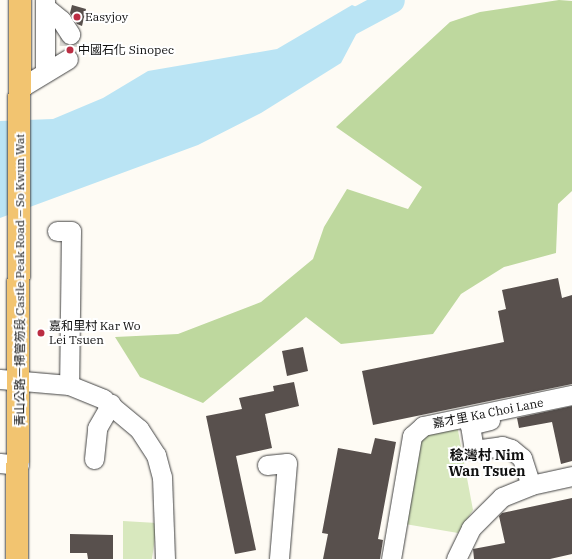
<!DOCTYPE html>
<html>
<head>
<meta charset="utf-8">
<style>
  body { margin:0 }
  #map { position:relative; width:572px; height:559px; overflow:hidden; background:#fefbf4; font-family:"IBM Plex Serif","Noto Sans TC",serif }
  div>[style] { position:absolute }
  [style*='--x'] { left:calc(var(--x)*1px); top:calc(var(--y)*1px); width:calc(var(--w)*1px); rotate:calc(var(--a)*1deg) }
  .green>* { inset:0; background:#d8e8be }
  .forest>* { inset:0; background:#bed89e }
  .water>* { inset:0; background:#bae4f4 }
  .river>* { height:25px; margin:-12.5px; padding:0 12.5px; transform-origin:12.5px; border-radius:12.5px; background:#bae4f4 }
  .building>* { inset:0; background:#58504d }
  .minor-tunnel>* { height:19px; margin-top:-9.5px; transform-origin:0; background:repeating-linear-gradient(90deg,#dad8d2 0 19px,transparent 0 29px) }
  .roads { filter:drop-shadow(0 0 1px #434343) drop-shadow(0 0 1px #434343) }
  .minor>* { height:19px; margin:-9.5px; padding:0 9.5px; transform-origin:9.5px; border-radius:9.5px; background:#fff }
  .major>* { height:22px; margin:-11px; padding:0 11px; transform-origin:11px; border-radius:11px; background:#f2c470 }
  .dots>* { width:11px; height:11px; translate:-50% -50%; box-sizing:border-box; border:2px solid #fff; border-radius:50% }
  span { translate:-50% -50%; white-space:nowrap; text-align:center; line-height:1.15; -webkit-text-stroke:4px #fff; paint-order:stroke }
  .poi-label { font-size:12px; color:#101010 }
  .left { translate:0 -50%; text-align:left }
  .street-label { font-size:12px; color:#101010 }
  .quarter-label { font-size:14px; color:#101010; font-weight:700 }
</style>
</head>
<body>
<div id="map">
  <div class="green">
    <div style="clip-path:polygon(457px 425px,473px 510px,458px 533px,405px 524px,417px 439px,425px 429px)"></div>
    <div style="clip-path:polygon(123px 521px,157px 523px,152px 559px,123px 559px)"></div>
  </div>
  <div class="forest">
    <div style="clip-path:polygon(559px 0,572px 1px,572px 191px,558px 204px,556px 253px,504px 267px,461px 294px,433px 334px,341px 344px,306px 317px,203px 403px,140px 377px,115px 337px,178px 334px,261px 302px,313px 259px,324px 227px,347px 189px,408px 209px,422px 187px,336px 127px,450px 22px,480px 12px)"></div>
  </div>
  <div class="water">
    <div style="clip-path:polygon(352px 5px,368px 12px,341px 63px,261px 113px,198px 145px,0 218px,0 121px,53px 119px,103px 98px,148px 71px,277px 49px)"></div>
  </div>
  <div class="river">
    <div style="--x:338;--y:29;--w:61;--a:-28.2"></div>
  </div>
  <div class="building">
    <div style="clip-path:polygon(72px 5px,86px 9px,82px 26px,77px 24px,70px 13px)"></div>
    <div style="clip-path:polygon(558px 278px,562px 298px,572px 295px,572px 384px,373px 425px,362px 371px,504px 342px,498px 311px,506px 309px,502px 290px)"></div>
    <div style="clip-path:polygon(303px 347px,308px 371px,287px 376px,282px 351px)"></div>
    <div style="clip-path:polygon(294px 382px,299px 406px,265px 414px,272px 448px,236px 456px,256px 550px,235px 554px,206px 416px,242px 409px,239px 398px,274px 391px,273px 386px)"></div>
    <div style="clip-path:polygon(572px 406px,572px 461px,561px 464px,552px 422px,519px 428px,517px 418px)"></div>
    <div style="clip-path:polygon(375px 438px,396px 442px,378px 539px,383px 540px,380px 559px,323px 559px,328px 534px,322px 533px,338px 448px,371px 454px)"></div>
    <div style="clip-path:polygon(572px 498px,572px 554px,550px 559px,474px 559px,473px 549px,505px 543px,499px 516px,502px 513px)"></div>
    <div style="clip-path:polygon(70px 534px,113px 535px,113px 559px,88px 559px,87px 553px,70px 553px)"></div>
  </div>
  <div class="minor-tunnel">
    <div style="--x:69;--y:46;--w:12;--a:-85"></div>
  </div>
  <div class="roads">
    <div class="minor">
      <div style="--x:45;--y:0;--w:72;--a:90"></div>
      <div style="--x:45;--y:7;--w:21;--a:39"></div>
      <div style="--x:61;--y:20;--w:17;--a:57"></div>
      <div style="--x:20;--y:88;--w:56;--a:-31.1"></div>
      <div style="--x:57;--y:231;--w:14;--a:0"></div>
      <div style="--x:71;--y:231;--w:154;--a:90.7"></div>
      <div style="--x:0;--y:379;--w:69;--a:5"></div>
      <div style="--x:69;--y:385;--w:37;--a:22"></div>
      <div style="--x:103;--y:399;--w:47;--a:39.8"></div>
      <div style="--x:139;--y:429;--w:31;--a:57"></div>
      <div style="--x:156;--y:455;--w:23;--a:75"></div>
      <div style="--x:162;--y:477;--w:82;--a:87.9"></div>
      <div style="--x:490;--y:420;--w:21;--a:166"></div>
      <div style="--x:470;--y:425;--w:25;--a:81"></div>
      <div style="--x:474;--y:450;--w:28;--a:-8"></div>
      <div style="--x:502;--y:446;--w:9;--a:18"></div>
      <div style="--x:511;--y:449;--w:14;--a:39"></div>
      <div style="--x:522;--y:458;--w:28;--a:72"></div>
      <div style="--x:94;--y:459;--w:31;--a:-84"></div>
      <div style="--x:97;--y:428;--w:28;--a:-60"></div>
      <div style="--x:0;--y:463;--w:19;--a:6"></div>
      <div style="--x:267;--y:465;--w:20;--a:-6"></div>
      <div style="--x:287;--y:463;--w:96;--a:94.8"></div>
      <div style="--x:391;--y:559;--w:125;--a:-80.3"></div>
      <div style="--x:412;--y:436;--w:15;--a:-42"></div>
      <div style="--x:423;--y:426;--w:152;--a:-11.8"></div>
      <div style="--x:456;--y:559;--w:34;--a:-64"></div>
      <div style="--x:471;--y:528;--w:44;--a:-45"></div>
      <div style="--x:502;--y:497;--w:31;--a:-22"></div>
      <div style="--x:531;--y:485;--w:42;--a:-12.4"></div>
    </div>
    <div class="major">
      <div style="--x:17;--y:559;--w:559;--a:-89.69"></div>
    </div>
  </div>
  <div class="dots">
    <div style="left:77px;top:17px;background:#bb2d43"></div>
    <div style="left:70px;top:50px;background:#bb2d43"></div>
    <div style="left:41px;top:333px;background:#bb2d43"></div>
  </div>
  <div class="poi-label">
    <span class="left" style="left:85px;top:17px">Easyjoy</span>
    <span class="left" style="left:78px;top:50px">中國石化 Sinopec</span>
    <span class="left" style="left:49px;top:333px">嘉和里村 Kar Wo<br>Lei Tsuen</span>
  </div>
  <div class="street-label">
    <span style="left:20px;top:280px;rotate:-90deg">青山公路－掃管笏段 Castle Peak Road – So Kwun Wat</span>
    <span style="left:488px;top:413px;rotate:-11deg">嘉才里 Ka Choi Lane</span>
  </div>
  <div class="quarter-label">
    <span style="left:487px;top:463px">稔灣村 Nim<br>Wan Tsuen</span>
  </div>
</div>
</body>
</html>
